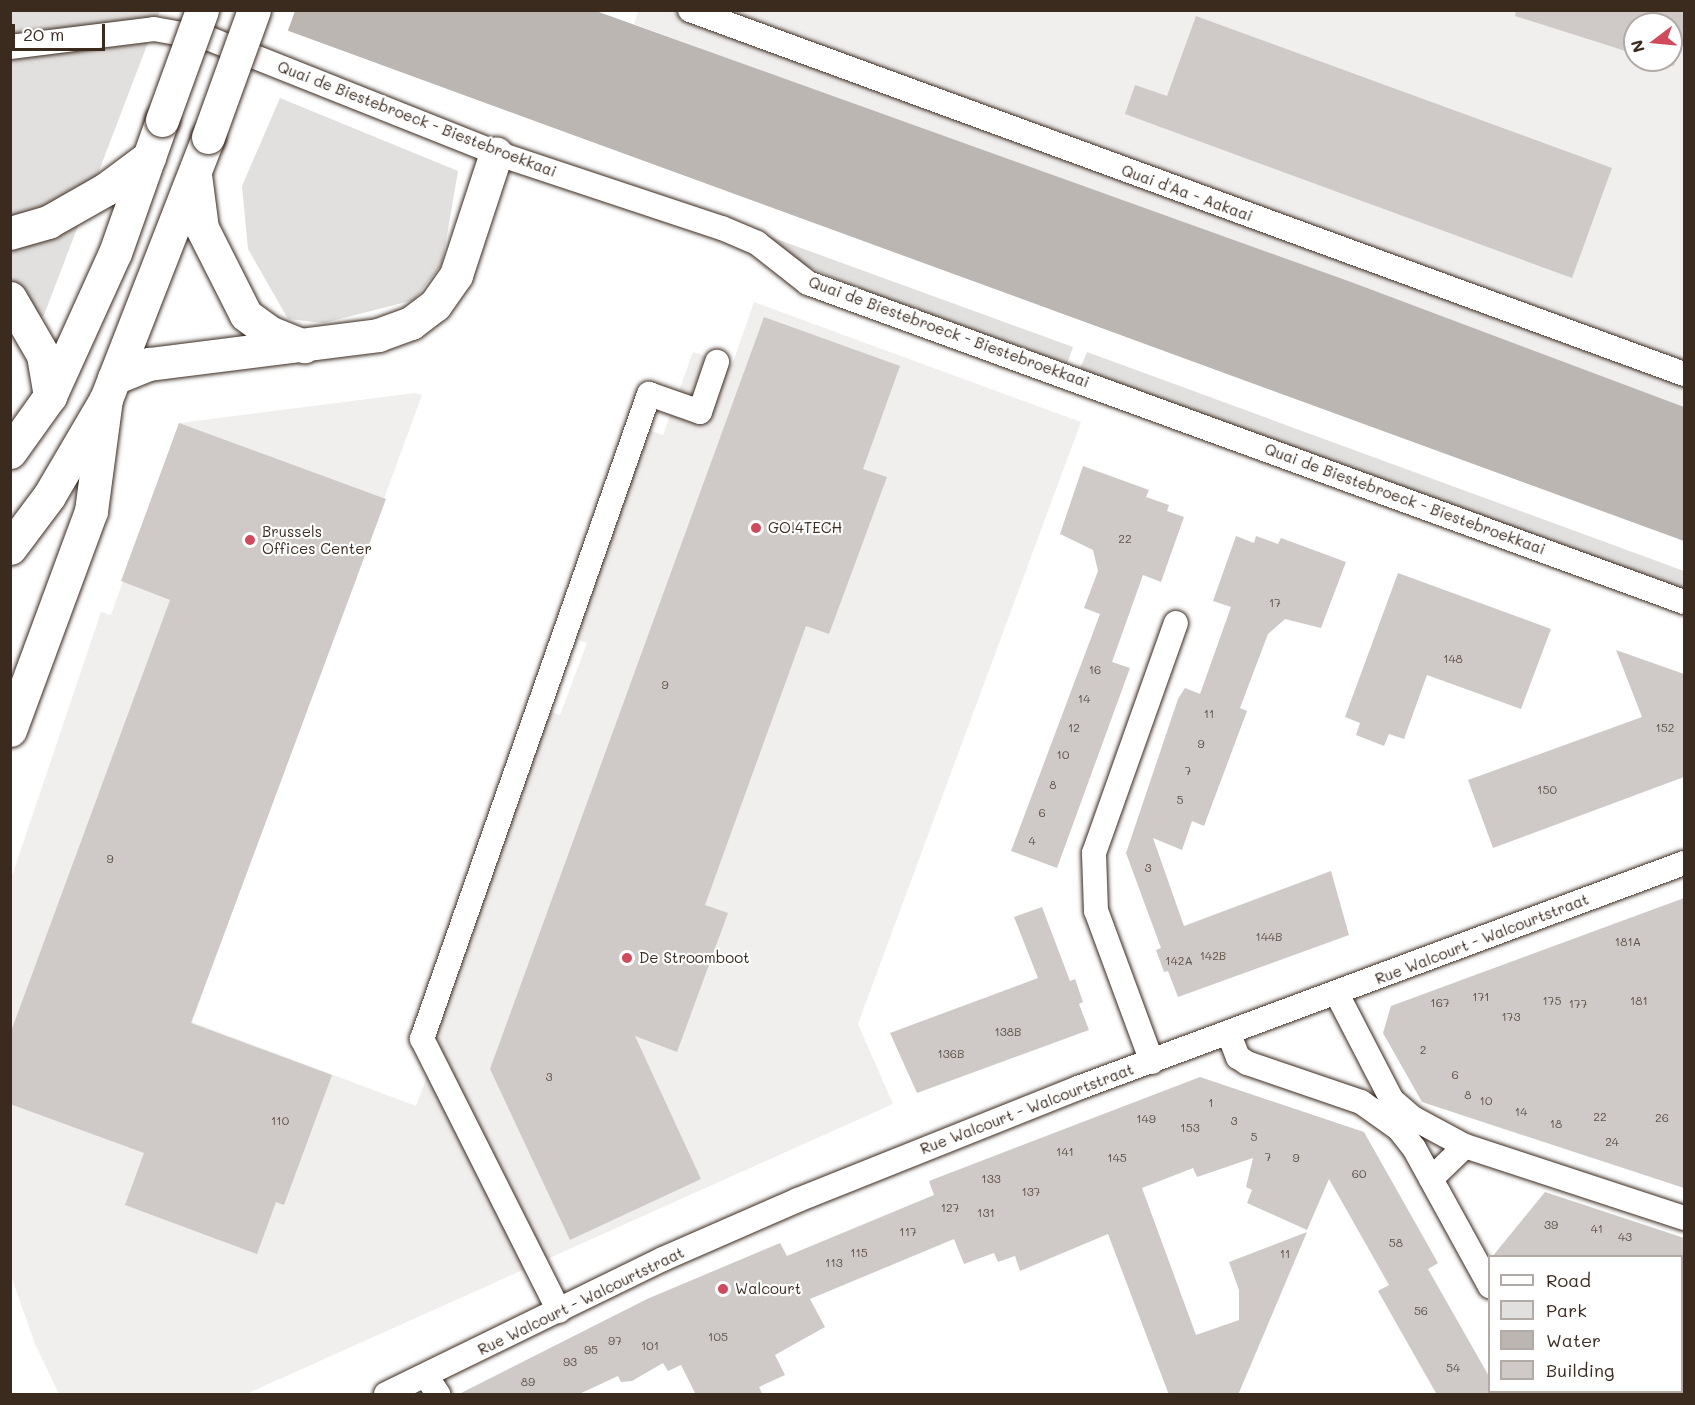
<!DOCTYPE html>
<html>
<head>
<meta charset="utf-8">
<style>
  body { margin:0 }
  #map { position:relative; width:1695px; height:1405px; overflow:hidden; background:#fff; font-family:Mali,sans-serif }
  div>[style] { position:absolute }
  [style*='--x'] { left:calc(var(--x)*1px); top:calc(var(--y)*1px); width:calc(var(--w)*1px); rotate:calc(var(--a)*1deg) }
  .built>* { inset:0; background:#f1efee }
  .green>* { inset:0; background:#e2e0de }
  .water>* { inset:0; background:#bcb6b3 }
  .pier>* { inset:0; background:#fff }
  .building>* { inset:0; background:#cfcac7 }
  .roads { filter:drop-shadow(0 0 2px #3b2a1e) drop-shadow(0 0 2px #3b2a1e) }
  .street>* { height:24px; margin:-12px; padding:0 12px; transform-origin:12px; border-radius:12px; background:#fff }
  .secondary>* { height:33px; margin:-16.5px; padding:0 16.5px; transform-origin:16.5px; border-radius:16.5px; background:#fff }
  .primary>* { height:33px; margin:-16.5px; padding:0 16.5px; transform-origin:16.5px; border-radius:16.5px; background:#fff }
  .bridges { filter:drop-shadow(0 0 2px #3b2a1e) drop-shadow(0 0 2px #3b2a1e) }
  .primary-bridge>* { height:33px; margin:-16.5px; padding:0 16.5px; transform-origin:16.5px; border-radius:16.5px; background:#fff }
  .dots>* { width:16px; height:16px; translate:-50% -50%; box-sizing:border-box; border:3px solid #fff; border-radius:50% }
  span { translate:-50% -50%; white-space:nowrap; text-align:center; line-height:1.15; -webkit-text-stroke:4.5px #fff; paint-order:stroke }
  .number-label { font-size:12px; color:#605248 }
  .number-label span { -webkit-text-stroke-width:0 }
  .street-label { font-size:15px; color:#3b2a1e }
  .poi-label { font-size:15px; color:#3b2a1e }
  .left { translate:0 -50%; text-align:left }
  .frame { position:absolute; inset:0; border:12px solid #3b2a1e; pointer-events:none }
  .legend { position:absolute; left:1488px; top:1255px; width:195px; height:138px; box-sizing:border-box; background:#fff; border:2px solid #b1aaa5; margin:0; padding:8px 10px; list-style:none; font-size:18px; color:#3b2a1e }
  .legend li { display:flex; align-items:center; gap:12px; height:30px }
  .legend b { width:30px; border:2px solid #b1aaa5 }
  .north { position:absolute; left:1623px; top:12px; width:60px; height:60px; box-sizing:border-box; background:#fff; border:2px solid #b1aaa5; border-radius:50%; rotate:254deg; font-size:16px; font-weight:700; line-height:24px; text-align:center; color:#3b2a1e }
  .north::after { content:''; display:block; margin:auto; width:21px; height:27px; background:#d1495b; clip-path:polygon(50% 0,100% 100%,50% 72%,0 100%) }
  .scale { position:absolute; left:12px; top:24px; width:93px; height:27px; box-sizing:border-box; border:3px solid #3b2a1e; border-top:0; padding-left:8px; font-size:18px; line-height:21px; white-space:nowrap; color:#3b2a1e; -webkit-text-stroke:4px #fff; paint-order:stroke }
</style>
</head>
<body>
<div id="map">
  <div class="built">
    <div style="clip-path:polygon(evenodd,639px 10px,1684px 11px,1684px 407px,634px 24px,639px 10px,1635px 24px,1671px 24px,1671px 60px,1635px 60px,1635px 24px)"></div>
    <div style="clip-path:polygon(754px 302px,1081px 422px,858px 1024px,893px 1104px,246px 1394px,59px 1394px,35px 1344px,11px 1276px,11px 879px,101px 612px,111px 615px,179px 423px,415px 393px,422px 395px,192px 1022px,416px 1106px,438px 1047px,427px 1042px,547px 711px,560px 715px,587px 643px,574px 638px,649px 430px,663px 435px,693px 352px,732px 365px)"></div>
  </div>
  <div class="green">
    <div style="clip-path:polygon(11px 11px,160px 11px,44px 315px,28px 331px,11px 302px)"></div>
    <div style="clip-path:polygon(280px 98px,458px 171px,442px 264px,414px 300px,324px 323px,288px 319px,248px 249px,242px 186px)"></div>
    <div style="clip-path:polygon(757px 232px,1073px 347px,1067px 364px,856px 287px,804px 265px)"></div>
    <div style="clip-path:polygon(1087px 352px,1684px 571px,1684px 591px,1080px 369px)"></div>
  </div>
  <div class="water">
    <div style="clip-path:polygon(234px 11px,596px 11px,1351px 282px,1684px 407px,1684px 541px)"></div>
  </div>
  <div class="pier">
    <div style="clip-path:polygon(231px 10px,295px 11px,287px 33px)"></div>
  </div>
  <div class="building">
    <div style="clip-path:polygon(1516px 10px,1684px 10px,1684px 33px,1674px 66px,1655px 60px,1671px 60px,1671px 24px,1635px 24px,1635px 54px,1515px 16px)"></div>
    <div style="clip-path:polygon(1196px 16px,1612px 168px,1572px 278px,1125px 114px,1135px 85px,1167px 96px)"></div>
    <div style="clip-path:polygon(764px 317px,900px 366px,863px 469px,887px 477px,829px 634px,806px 626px,705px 905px,728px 913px,677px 1052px,635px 1036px,701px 1179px,570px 1240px,490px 1069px)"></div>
    <div style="clip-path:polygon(179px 423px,386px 499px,191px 1023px,332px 1075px,284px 1205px,276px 1202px,257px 1254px,125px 1205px,144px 1153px,10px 1104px,10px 1034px,170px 600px,121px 581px)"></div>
    <div style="clip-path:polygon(1083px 466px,1149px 490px,1146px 497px,1169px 505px,1167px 511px,1184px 517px,1161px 582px,1143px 575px,1112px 662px,1130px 668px,1057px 868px,1011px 851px,1100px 614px,1084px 608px,1098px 571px,1093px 550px,1060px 534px)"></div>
    <div style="clip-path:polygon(1236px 536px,1254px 543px,1256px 536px,1278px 544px,1281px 538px,1346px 562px,1321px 628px,1285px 619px,1268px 634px,1240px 708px,1247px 711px,1204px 826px,1192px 821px,1182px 850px,1153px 838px,1184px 926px,1331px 871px,1349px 935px,1178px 997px,1168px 971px,1164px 972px,1156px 950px,1161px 948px,1126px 853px,1178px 699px,1185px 688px,1200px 694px,1231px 607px,1213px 601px)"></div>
    <div style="clip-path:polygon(1398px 573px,1551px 629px,1521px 709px,1427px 675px,1404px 739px,1389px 734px,1384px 746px,1356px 735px,1360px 723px,1345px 717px)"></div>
    <div style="clip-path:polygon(1616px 650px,1684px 674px,1684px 777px,1493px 848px,1468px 780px,1642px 717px)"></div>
    <div style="clip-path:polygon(1684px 898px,1684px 1188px,1422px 1102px,1383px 1033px,1391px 1006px)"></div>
    <div style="clip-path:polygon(1042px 907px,1070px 981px,1075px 979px,1083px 1002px,1079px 1004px,1089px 1030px,917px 1093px,890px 1033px,1038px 978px,1014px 917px)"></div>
    <div style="clip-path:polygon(1200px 1077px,1364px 1132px,1438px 1263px,1428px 1269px,1490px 1378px,1490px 1392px,1499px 1395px,1437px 1395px,1378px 1291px,1389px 1285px,1329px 1179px,1307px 1230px,1247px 1203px,1252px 1190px,1246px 1187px,1253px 1158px,1197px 1177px,1193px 1168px,1142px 1188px,1196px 1335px,1239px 1320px,1239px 1290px,1229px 1262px,1307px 1232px,1238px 1395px,1169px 1395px,1108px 1234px,1020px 1271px,1015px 1256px,998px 1262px,994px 1253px,964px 1264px,954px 1239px,810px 1299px,825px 1327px,775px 1355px,785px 1375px,759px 1387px,763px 1395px,696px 1395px,681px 1365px,668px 1371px,663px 1363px,632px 1381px,621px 1382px,618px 1376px,577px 1395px,457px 1395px,647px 1299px,780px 1243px,787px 1256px,934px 1195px,929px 1181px)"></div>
    <div style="clip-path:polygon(1545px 1192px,1684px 1238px,1684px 1257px,1492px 1257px)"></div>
  </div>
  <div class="roads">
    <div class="street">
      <div style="--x:690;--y:10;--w:1059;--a:20.11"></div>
      <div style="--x:10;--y:47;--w:145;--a:-7.1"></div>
      <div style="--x:154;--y:29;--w:57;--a:10.1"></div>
      <div style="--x:210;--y:39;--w:308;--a:21.7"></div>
      <div style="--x:496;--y:153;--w:238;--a:18.4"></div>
      <div style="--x:722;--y:228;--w:38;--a:23"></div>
      <div style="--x:757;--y:243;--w:65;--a:38.1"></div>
      <div style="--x:808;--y:283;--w:932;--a:20.01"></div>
      <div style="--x:1337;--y:994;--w:119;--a:62.6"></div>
      <div style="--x:1392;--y:1100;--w:28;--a:41"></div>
      <div style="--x:1413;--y:1118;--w:59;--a:28.3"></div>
      <div style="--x:1465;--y:1146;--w:231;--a:18.2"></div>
      <div style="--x:1229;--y:1034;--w:25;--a:69"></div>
      <div style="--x:1238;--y:1057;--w:11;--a:34"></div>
      <div style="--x:1247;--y:1063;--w:120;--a:18.9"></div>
      <div style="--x:1361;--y:1102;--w:47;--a:35.4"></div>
      <div style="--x:1399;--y:1129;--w:24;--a:52"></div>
      <div style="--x:1414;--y:1148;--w:158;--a:61.2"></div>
      <div style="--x:1152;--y:1062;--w:161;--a:-110.3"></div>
      <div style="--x:1096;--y:911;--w:58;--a:-92"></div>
      <div style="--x:1094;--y:853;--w:244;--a:-70.4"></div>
      <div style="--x:1431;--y:1179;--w:47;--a:-44.1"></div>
      <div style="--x:559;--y:1311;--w:305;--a:-116.7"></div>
      <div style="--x:422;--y:1039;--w:684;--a:-70.61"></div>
      <div style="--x:649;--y:394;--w:54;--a:19.4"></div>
      <div style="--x:700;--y:412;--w:53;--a:-71.2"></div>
      <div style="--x:426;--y:1376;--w:22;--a:56"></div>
      <div style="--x:1547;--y:1392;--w:3;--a:45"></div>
      <div style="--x:386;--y:1394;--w:308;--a:-26"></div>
      <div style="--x:663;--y:1259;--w:147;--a:-23.6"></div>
      <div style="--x:798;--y:1200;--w:302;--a:-21.8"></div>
      <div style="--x:1078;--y:1088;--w:646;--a:-20.37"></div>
    </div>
    <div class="secondary">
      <div style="--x:10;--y:730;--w:233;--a:-69.7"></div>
      <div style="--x:91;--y:511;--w:113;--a:-82.4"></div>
    </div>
    <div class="primary">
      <div style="--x:195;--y:175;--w:53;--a:82.5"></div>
      <div style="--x:202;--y:228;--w:97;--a:63.2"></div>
      <div style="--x:246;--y:315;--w:29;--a:36"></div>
      <div style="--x:269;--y:332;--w:38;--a:22"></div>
      <div style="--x:10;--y:233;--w:40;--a:-16"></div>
      <div style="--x:48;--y:222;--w:67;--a:-29.6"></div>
      <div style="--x:106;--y:189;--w:54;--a:-36.7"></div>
      <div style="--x:10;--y:298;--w:66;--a:59.9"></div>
      <div style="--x:43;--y:355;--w:42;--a:80.3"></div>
      <div style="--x:114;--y:378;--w:38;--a:-22"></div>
      <div style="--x:149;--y:364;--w:231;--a:-7.2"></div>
      <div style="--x:378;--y:335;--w:35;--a:-20"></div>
      <div style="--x:411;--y:323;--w:30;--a:-37"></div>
      <div style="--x:435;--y:305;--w:37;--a:-55"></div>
      <div style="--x:456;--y:275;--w:128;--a:-71.8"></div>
      <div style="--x:10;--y:452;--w:69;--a:-54.5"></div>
      <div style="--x:50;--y:396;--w:157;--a:-65.6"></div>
      <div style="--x:115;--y:253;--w:141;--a:-70.5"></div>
      <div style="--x:10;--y:548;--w:65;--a:-53.1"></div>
      <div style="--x:49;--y:496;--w:113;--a:-59.6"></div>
      <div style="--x:106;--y:399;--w:281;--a:-68.7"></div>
    </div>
  </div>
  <div class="bridges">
    <div class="primary-bridge">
      <div style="--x:162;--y:120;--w:117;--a:-70"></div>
      <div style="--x:208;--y:137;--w:135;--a:-70.1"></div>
    </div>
  </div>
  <div class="dots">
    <div style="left:756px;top:528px;background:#d1495b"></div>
    <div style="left:250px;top:540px;background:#d1495b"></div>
    <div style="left:627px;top:958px;background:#d1495b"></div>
    <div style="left:723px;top:1289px;background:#d1495b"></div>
  </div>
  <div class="number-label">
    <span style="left:1125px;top:539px">22</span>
    <span style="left:1275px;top:603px">17</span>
    <span style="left:1453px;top:659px">148</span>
    <span style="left:1095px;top:670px">16</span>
    <span style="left:665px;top:685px">9</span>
    <span style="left:1084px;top:699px">14</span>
    <span style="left:1209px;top:714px">11</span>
    <span style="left:1074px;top:728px">12</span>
    <span style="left:1665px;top:728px">152</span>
    <span style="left:1201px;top:744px">9</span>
    <span style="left:1063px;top:755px">10</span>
    <span style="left:1188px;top:771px">7</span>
    <span style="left:1053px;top:785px">8</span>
    <span style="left:1547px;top:790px">150</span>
    <span style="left:1180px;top:800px">5</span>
    <span style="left:1042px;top:813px">6</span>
    <span style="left:1032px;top:841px">4</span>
    <span style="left:110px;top:859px">9</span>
    <span style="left:1148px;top:868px">3</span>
    <span style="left:1269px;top:937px">144B</span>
    <span style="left:1628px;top:942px">181A</span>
    <span style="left:1213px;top:956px">142B</span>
    <span style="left:1179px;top:961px">142A</span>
    <span style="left:1481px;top:997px">171</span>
    <span style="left:1552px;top:1001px">175</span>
    <span style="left:1639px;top:1001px">181</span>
    <span style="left:1440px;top:1003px">167</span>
    <span style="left:1578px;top:1004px">177</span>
    <span style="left:1511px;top:1017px">173</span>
    <span style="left:1008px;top:1032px">138B</span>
    <span style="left:1423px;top:1050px">2</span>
    <span style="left:951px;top:1054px">136B</span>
    <span style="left:1455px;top:1075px">6</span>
    <span style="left:549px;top:1077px">3</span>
    <span style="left:1468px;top:1095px">8</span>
    <span style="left:1486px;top:1101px">10</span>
    <span style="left:1211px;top:1103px">1</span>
    <span style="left:1521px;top:1112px">14</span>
    <span style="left:1600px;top:1117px">22</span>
    <span style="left:1662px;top:1118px">26</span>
    <span style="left:1146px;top:1119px">149</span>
    <span style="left:280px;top:1121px">110</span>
    <span style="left:1234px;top:1121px">3</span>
    <span style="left:1556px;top:1124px">18</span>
    <span style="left:1190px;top:1128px">153</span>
    <span style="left:1254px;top:1137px">5</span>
    <span style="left:1612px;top:1142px">24</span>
    <span style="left:1065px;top:1152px">141</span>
    <span style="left:1268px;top:1157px">7</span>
    <span style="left:1117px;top:1158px">145</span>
    <span style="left:1296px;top:1158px">9</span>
    <span style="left:1359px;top:1174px">60</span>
    <span style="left:991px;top:1179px">133</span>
    <span style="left:1031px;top:1192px">137</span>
    <span style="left:950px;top:1208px">127</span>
    <span style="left:986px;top:1213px">131</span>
    <span style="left:1551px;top:1225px">39</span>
    <span style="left:1597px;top:1229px">41</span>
    <span style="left:908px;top:1232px">117</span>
    <span style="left:1625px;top:1237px">43</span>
    <span style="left:1396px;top:1243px">58</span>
    <span style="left:859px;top:1253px">115</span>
    <span style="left:1285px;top:1254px">11</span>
    <span style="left:834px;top:1263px">113</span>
    <span style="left:1421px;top:1311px">56</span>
    <span style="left:718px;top:1337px">105</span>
    <span style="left:615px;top:1341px">97</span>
    <span style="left:650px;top:1346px">101</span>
    <span style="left:591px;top:1350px">95</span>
    <span style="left:570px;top:1362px">93</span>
    <span style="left:1453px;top:1368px">54</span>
    <span style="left:528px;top:1382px">89</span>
  </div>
  <div class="street-label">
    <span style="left:417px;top:119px;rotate:21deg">Quai de Biestebroeck - Biestebroekkaai</span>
    <span style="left:1187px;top:193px;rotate:20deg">Quai d'Aa - Aakaai</span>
    <span style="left:949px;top:332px;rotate:20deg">Quai de Biestebroeck - Biestebroekkaai</span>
    <span style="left:1405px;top:499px;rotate:20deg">Quai de Biestebroeck - Biestebroekkaai</span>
    <span style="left:1482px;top:939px;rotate:-21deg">Rue Walcourt - Walcourtstraat</span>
    <span style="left:1027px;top:1109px;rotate:-21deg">Rue Walcourt - Walcourtstraat</span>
    <span style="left:581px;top:1301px;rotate:-26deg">Rue Walcourt - Walcourtstraat</span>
  </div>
  <div class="poi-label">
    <span class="left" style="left:768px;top:528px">GO!4TECH</span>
    <span class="left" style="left:262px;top:540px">Brussels<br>Offices Center</span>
    <span class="left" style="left:639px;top:958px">De Stroomboot</span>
    <span class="left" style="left:735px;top:1289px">Walcourt</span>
  </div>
  <div class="frame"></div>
  <ul class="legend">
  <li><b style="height:8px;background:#fff"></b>Road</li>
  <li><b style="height:16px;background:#e2e0de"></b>Park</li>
  <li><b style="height:16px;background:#bcb6b3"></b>Water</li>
  <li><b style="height:16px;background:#cfcac7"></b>Building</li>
  </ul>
  <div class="north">N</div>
  <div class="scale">20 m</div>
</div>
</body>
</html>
